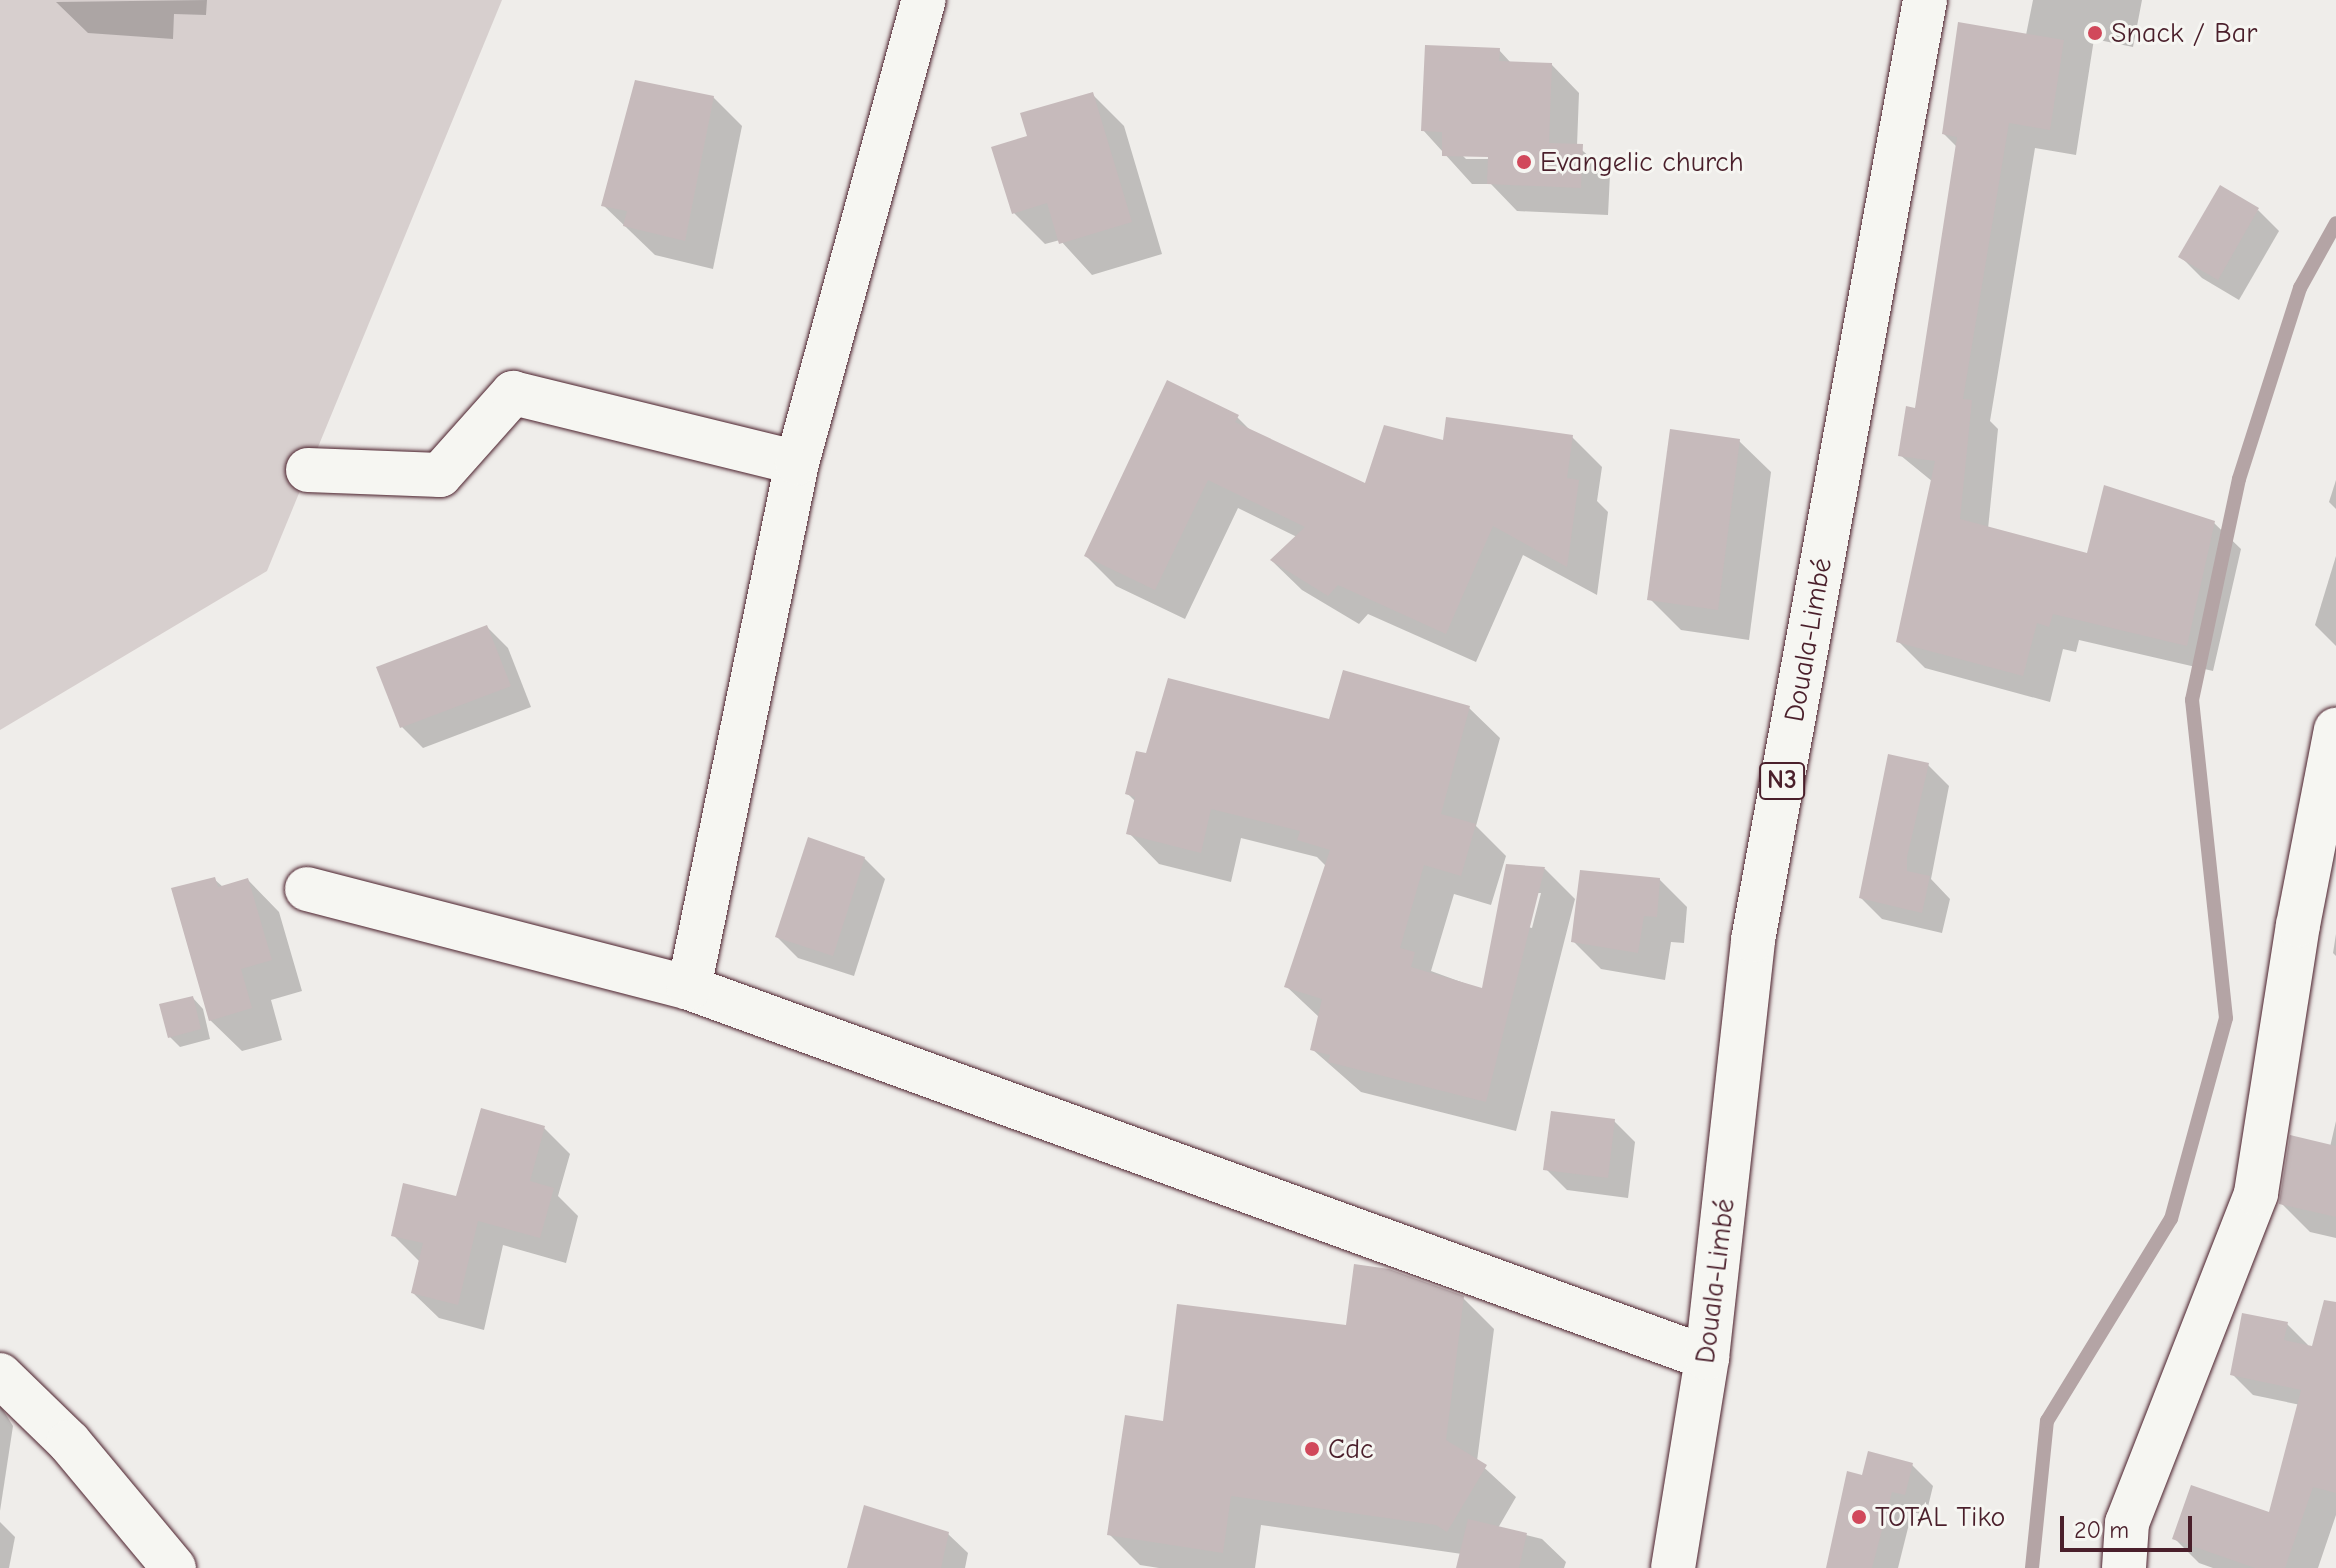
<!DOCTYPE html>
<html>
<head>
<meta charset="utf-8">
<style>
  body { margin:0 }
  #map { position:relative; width:2336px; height:1568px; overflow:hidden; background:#efedea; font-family:"Comic Neue",sans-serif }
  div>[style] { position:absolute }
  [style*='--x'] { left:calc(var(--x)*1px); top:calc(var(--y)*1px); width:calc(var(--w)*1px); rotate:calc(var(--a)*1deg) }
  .green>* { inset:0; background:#d7cfce }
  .shadow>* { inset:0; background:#0003 }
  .stream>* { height:14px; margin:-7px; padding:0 7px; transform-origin:7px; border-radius:7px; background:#b4a4a5 }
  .building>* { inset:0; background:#c6babb }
  .roads { filter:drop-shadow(0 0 2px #4a1f2b) drop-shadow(0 0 2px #4a1f2b) }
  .street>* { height:44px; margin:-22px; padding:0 22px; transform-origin:22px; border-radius:22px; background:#f6f6f2 }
  .highway>* { height:44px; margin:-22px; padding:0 22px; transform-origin:22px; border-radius:22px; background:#f6f6f2 }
  .dots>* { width:22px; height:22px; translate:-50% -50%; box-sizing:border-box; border:4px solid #f6f6f2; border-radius:50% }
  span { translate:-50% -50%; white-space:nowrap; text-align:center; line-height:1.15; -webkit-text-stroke:6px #f6f6f2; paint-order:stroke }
  .shield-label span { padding:2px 6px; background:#f6f6f2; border:2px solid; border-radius:6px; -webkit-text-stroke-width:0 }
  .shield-label { font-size:26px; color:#4a1f2b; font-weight:700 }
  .poi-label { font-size:28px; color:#4a1f2b }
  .left { translate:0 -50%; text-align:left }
  .street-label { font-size:28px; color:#4a1f2b }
  .scale { position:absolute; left:2060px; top:1516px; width:132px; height:36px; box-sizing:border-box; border:4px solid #4a1f2b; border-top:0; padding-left:10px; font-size:24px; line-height:28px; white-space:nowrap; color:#4a1f2b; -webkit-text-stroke:6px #f6f6f2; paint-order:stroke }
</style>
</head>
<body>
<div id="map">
  <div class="green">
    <div style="clip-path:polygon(0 0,502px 0,267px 571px,0 730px)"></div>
  </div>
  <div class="shadow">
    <div style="clip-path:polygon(207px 0,206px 15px,174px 14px,173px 39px,88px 33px,56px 2px)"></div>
    <div style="clip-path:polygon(2033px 0,2142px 0,2133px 47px,2094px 39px,2076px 155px,2035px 148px,1990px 421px,1998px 429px,1988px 529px,2089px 556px,2214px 523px,2241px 549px,2213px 671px,2079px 640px,2076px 652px,2063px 649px,2050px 702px,1925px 668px,1898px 641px,1933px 482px,1900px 455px,1917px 410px,1957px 147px,1944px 134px,2026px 35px)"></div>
    <div style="clip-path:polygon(evenodd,1499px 50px,1511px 63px,1552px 65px,1579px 93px,1577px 146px,1610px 174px,1608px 215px,1517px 211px,1491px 184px,1472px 184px,1423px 130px,1499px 50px,1462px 155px,1498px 155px,1498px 159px,1466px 159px,1462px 155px)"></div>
    <div style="clip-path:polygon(1092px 94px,1124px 126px,1162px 254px,1092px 275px,1060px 240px,1045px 244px,1014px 213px,1029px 138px)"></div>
    <div style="clip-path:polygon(713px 97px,742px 126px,713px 269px,655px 255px,603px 205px)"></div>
    <div style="clip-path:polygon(2258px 210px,2279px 231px,2239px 300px,2202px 278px,2181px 257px)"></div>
    <div style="clip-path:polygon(1237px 417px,1253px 433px,1366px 486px,1444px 443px,1572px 437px,1602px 467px,1597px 501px,1608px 512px,1597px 595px,1523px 555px,1476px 662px,1368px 614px,1359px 624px,1302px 590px,1272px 561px,1297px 537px,1238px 508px,1185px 619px,1116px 586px,1086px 556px)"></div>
    <div style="clip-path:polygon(1739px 441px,1771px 472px,1749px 640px,1681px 630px,1650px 599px)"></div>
    <div style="clip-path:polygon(2336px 480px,2336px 509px,2329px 502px)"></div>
    <div style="clip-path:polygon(2336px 556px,2336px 646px,2315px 625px)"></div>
    <div style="clip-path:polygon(487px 627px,508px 648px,531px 707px,423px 748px,402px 727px)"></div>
    <div style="clip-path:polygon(evenodd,1469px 708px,1500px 738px,1476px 826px,1506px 856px,1491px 905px,1454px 894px,1431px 971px,1483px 990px,1507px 866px,1545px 869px,1575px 899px,1516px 1131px,1361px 1092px,1312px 1049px,1320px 1018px,1287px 987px,1327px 867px,1317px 857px,1241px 838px,1231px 882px,1159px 864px,1129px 833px,1136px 802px,1127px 793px,1148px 755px,1331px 721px,1469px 708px,1537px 893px,1541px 893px,1532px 928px,1528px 927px,1537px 893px)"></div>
    <div style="clip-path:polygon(1928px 765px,1949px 786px,1931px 879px,1950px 899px,1942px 933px,1882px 919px,1861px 898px)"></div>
    <div style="clip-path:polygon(864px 858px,885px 879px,854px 976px,798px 958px,777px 937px)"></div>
    <div style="clip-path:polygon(214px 879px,223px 887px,248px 880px,279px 912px,302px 991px,271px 1000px,282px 1040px,242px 1051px,210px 1020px)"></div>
    <div style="clip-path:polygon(1659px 879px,1687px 907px,1684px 943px,1671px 942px,1665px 980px,1601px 969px,1573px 941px)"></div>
    <div style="clip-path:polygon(2336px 934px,2336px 956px,2333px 953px)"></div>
    <div style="clip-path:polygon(193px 998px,203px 1009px,210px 1039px,180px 1047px,170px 1037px)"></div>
    <div style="clip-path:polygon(1614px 1121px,1635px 1142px,1628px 1198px,1567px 1190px,1546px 1169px)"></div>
    <div style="clip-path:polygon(2336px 1121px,2336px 1238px,2310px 1232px,2281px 1203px,2330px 1147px)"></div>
    <div style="clip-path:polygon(544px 1128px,570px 1154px,558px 1196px,578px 1216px,566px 1263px,503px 1245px,484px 1330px,439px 1318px,413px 1293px,419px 1261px,393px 1235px,458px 1198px)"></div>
    <div style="clip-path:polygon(1463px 1298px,1494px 1329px,1477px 1461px,1516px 1497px,1498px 1528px,1542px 1539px,1566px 1562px,1564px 1568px,1458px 1568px,1462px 1554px,1261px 1525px,1255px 1568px,1159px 1568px,1140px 1565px,1109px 1534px,1165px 1423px,1347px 1327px)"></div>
    <div style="clip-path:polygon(2287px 1324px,2308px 1345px,2325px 1410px,2253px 1395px,2232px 1374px)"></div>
    <div style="clip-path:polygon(0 1405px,13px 1426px,0 1511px)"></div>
    <div style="clip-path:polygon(2336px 1435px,2336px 1515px,2318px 1568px,2213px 1568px,2199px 1563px,2175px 1539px,2271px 1515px)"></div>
    <div style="clip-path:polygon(1912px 1465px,1933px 1486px,1926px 1515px,1912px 1512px,1898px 1568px,1828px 1568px,1864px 1478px)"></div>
    <div style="clip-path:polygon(0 1522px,15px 1537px,9px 1568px,0 1568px)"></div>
    <div style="clip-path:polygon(948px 1534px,968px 1553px,965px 1568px,849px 1568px)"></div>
  </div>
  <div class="stream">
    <div style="--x:2032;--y:1568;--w:148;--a:-84.2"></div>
    <div style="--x:2047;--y:1421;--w:237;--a:-58.5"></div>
    <div style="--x:2171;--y:1219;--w:208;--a:-74.7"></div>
    <div style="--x:2226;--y:1018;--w:320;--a:-96.1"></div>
    <div style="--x:2192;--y:700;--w:226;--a:-78"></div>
    <div style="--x:2239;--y:479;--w:201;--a:-72.3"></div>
    <div style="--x:2300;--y:288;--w:74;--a:-61"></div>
  </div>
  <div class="building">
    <div style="clip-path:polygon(1958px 22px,2064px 40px,2050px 130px,2009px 123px,1963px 399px,1972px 400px,1960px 519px,2087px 553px,2104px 485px,2215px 521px,2187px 646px,2053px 614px,2049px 627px,2037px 623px,2023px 676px,1896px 642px,1935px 461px,1898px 456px,1906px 406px,1915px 408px,1957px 137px,1942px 134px)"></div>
    <div style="clip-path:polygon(1425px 45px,1500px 48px,1499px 61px,1552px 63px,1549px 143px,1583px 144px,1581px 188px,1487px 184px,1488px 157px,1442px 156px,1442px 132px,1421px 131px)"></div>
    <div style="clip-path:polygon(635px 80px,714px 96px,685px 241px,623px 226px,627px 211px,601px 206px)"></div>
    <div style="clip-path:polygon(1093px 92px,1132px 222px,1059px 244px,1047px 203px,1012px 214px,991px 147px,1027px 136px,1020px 113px)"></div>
    <div style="clip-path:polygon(2220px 185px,2259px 208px,2218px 280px,2178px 257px)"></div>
    <div style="clip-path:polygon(1167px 380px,1239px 415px,1235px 422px,1365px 483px,1384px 425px,1443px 440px,1446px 417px,1573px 435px,1567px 478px,1579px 480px,1567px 567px,1493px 526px,1446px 634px,1338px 585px,1328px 596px,1270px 560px,1305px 527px,1208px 480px,1155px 590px,1084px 556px)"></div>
    <div style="clip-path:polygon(1670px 429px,1740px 439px,1718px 610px,1647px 600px)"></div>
    <div style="clip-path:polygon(487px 625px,511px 686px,400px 728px,376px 667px)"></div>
    <div style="clip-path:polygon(1343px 670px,1470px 706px,1441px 814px,1476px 824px,1461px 876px,1424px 865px,1400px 948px,1415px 952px,1411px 967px,1482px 988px,1506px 864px,1545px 867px,1486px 1102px,1328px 1062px,1330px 1055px,1310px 1050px,1322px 999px,1284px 987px,1330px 850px,1297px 840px,1300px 831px,1211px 809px,1201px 853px,1126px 834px,1135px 797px,1125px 794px,1136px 751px,1146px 753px,1168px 678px,1329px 719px)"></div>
    <div style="clip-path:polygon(1888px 754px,1929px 763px,1907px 857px,1907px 871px,1930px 876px,1922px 913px,1859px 898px)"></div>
    <div style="clip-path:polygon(808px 837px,865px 857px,833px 956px,775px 937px)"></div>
    <div style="clip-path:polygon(1580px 870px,1660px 878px,1657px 917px,1644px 916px,1638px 953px,1571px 942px)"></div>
    <div style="clip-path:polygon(215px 877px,218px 887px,248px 878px,272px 960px,241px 969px,252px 1008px,209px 1021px,171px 888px)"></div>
    <div style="clip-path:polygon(193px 996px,201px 1029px,168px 1038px,159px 1004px)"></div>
    <div style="clip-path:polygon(481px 1108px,545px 1126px,530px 1181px,554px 1188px,540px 1238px,478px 1221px,458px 1305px,411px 1293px,423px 1243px,391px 1236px,403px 1183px,456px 1196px)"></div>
    <div style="clip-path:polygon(1551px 1111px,1615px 1119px,1608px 1178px,1543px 1170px)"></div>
    <div style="clip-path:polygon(2290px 1135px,2336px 1146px,2336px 1217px,2279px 1204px)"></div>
    <div style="clip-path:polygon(1354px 1264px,1389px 1269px,1464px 1296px,1446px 1440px,1487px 1465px,1447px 1532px,1436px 1525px,1231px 1496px,1223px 1553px,1107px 1535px,1125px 1415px,1163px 1421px,1177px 1304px,1346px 1325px)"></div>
    <div style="clip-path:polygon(2324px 1300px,2336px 1302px,2336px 1493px,2313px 1487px,2285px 1568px,2255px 1568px,2172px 1539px,2191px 1485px,2269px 1512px,2301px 1390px,2230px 1375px,2242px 1313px,2288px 1322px,2284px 1340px,2312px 1346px)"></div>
    <div style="clip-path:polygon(1868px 1451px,1913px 1463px,1905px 1495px,1892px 1492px,1872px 1568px,1826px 1568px,1847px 1471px,1862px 1475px)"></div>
    <div style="clip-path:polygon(864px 1505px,949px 1532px,941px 1568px,847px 1568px)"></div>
    <div style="clip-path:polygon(1468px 1519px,1527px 1533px,1519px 1568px,1456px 1568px)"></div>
  </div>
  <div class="roads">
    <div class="street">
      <div style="--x:308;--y:470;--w:132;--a:2.2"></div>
      <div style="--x:440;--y:475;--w:110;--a:-48.3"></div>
      <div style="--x:513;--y:393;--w:292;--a:13.8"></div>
      <div style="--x:307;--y:889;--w:395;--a:14.5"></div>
      <div style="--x:689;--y:988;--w:1083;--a:19.97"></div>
      <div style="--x:689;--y:988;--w:536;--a:-78.38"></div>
      <div style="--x:797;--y:463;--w:480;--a:-74.7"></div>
      <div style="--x:0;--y:1375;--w:96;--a:44.2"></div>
      <div style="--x:69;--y:1442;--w:164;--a:50.2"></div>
      <div style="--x:2124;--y:1568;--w:45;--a:-86.2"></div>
      <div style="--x:2127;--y:1523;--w:354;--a:-68.6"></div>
      <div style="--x:2256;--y:1193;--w:271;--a:-81.1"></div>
      <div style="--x:2298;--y:925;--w:199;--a:-79"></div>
    </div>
    <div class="highway">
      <div style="--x:1673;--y:1568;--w:213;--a:-80.8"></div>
      <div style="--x:1707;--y:1358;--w:421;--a:-83.7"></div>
      <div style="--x:1753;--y:940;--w:956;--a:-79.63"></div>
    </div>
  </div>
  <div class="dots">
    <div style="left:2095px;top:33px;background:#d1495b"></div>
    <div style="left:1524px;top:162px;background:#d1495b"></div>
    <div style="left:1312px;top:1449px;background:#d1495b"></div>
    <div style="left:1859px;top:1517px;background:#d1495b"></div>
  </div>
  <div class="shield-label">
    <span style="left:1782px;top:781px">N3</span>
  </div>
  <div class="poi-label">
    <span class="left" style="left:2111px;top:33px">Snack / Bar</span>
    <span class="left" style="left:1540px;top:162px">Evangelic church</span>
    <span class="left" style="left:1328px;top:1449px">Cdc</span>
    <span class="left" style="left:1875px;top:1517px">TOTAL Tiko</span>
  </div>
  <div class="street-label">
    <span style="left:1808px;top:640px;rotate:-80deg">Douala-Limbé</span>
    <span style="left:1715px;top:1281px;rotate:-83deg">Douala-Limbé</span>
  </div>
  <div class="scale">20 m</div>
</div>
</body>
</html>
